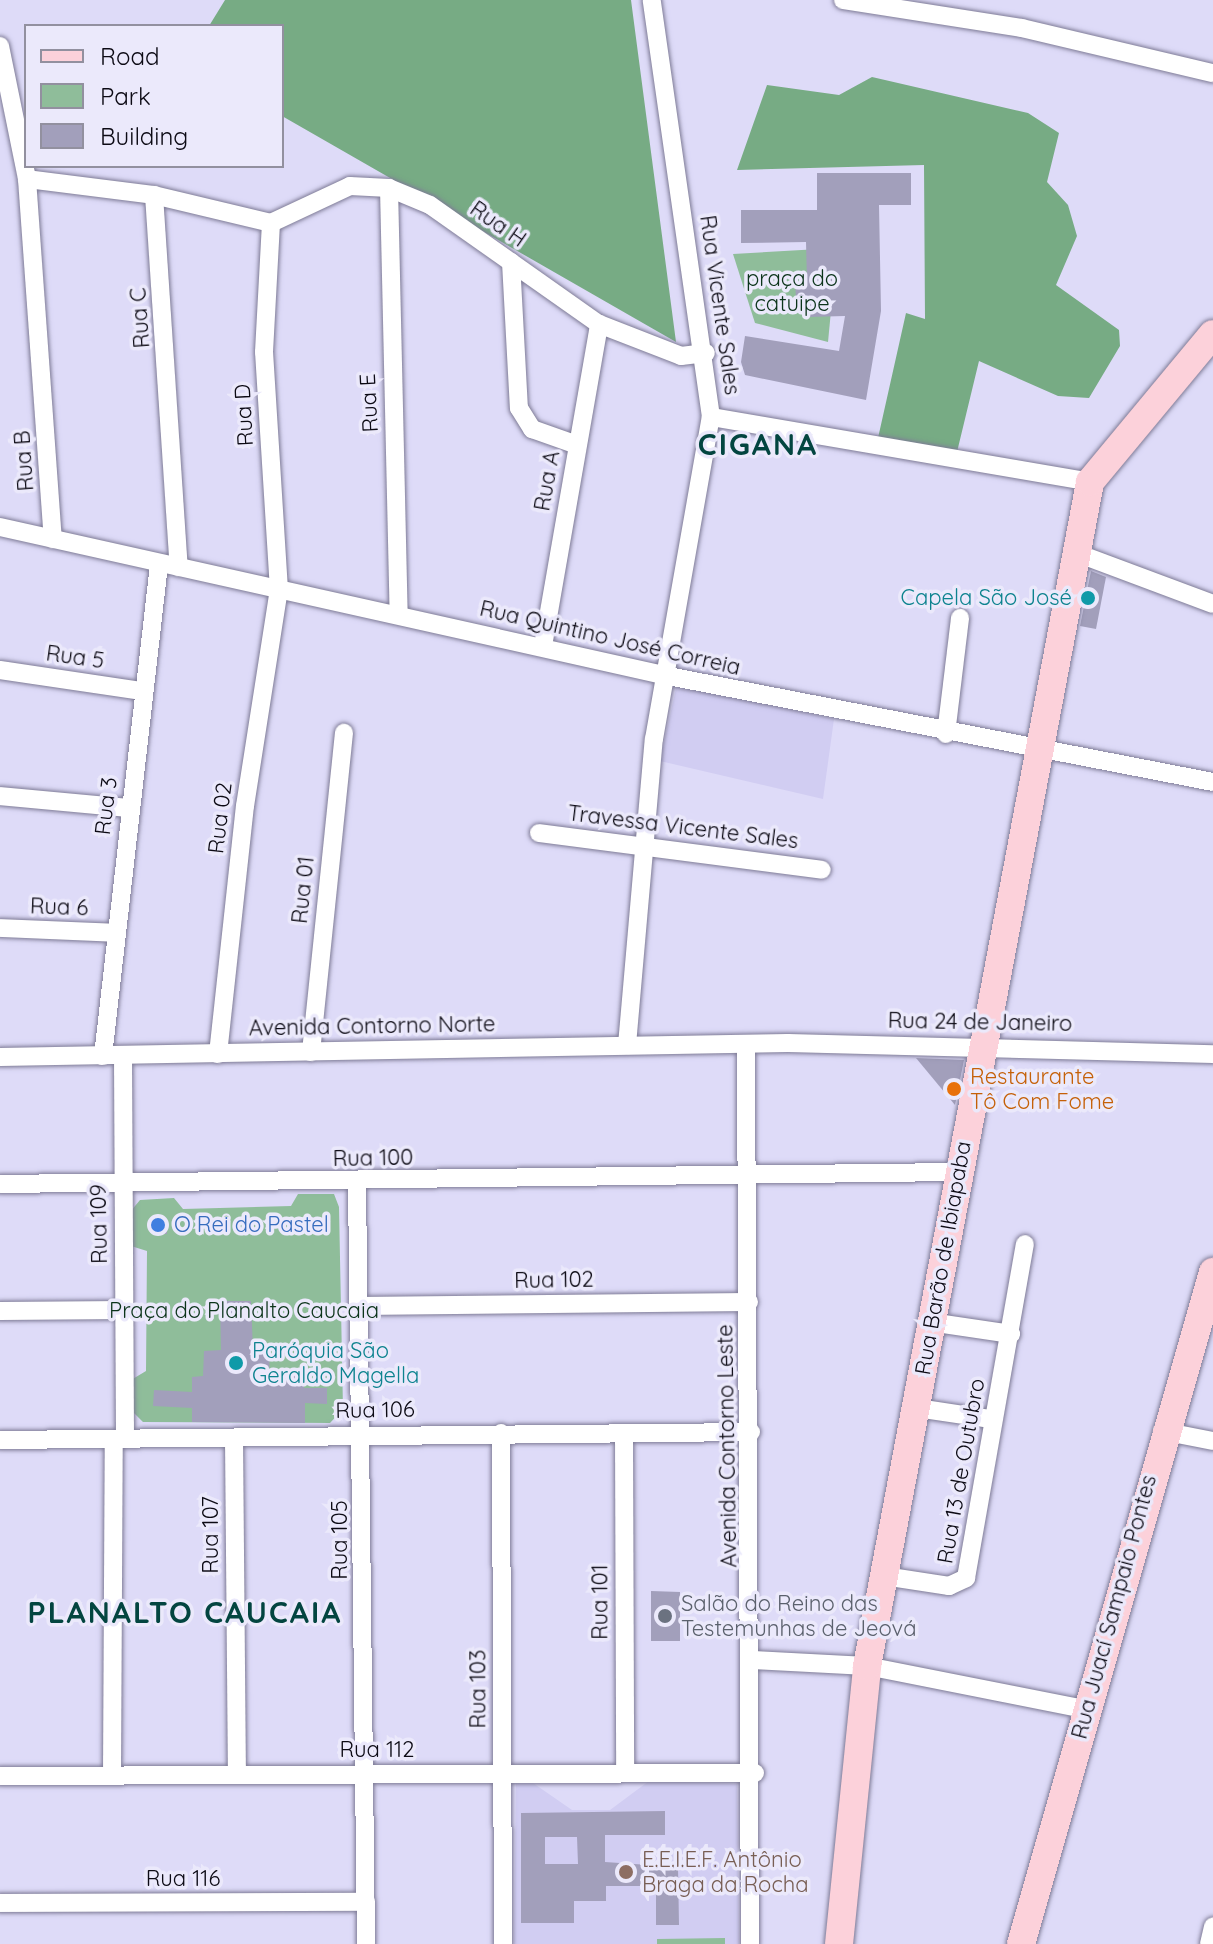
<!DOCTYPE html>
<html>
<head>
<meta charset="utf-8">
<style>
  body { margin:0 }
  #map { position:relative; width:1213px; height:1944px; overflow:hidden; background:#dedbf8; font-family:Quicksand,sans-serif }
  div>[style] { position:absolute }
  [style*='--x'] { left:calc(var(--x)*1px); top:calc(var(--y)*1px); width:calc(var(--w)*1px); rotate:calc(var(--a)*1deg) }
  .built>* { inset:0; background:#d1cdf2 }
  .green>* { inset:0; background:#8fbd9a }
  .forest>* { inset:0; background:#77ab84 }
  .building>* { inset:0; background:#a29fbb }
  .roads { filter:drop-shadow(0 0 2px #7e7b96) drop-shadow(0 0 2px #7e7b96) }
  .minor>* { height:18px; margin:-9px; padding:0 9px; transform-origin:9px; border-radius:9px; background:#fff }
  .primary>* { height:28px; margin:-14px; padding:0 14px; transform-origin:14px; border-radius:14px; background:#fcd1da }
  .dots>* { width:22px; height:22px; translate:-50% -50%; box-sizing:border-box; border:4px solid #ebe9fb; border-radius:50% }
  span { translate:-50% -50%; white-space:nowrap; text-align:center; line-height:1.15; -webkit-text-stroke:7px #ebe9fb; paint-order:stroke }
  .street-label { font-size:22px; color:#0c0a14 }
  .park-label { font-size:22px; color:#0b341a }
  .culture-label { font-size:22px; color:#0d838f }
  .right { translate:-100% -50%; text-align:right }
  .left { translate:0 -50%; text-align:left }
  .food-label { font-size:22px; color:#c56008 }
  .shop-label { font-size:22px; color:#366cbe }
  .worship-label { font-size:22px; color:#5b616d }
  .education-label { font-size:22px; color:#785e54 }
  .district-label { font-size:30px; color:#034540; font-weight:700; letter-spacing:2px }
  .legend { position:absolute; left:24px; top:24px; width:260px; height:144px; box-sizing:border-box; background:#ebe9fb; border:2px solid #92909f; margin:0; padding:10px 14px; list-style:none; font-size:24px; color:#0c0a14 }
  .legend li { display:flex; align-items:center; gap:16px; height:40px }
  .legend b { width:40px; border:2px solid #92909f }
</style>
</head>
<body>
<div id="map">
  <div class="built">
    <div style="clip-path:polygon(677px 684px,834px 719px,823px 799px,660px 761px)"></div>
    <div style="clip-path:polygon(649px 1781px,737px 1784px,739px 1944px,514px 1944px,516px 1783px,533px 1783px,572px 1810px,610px 1810px)"></div>
  </div>
  <div class="green">
    <div style="clip-path:polygon(837px 248px,828px 342px,755px 323px,733px 254px)"></div>
    <div style="clip-path:polygon(298px 1194px,334px 1194px,339px 1207px,343px 1409px,330px 1423px,143px 1422px,131px 1410px,131px 1380px,146px 1371px,147px 1251px,131px 1246px,130px 1212px,140px 1200px,174px 1198px,183px 1209px,291px 1206px)"></div>
    <div style="clip-path:polygon(725px 1938px,725px 1944px,657px 1944px,657px 1939px)"></div>
  </div>
  <div class="forest">
    <div style="clip-path:polygon(225px 0,631px 0,676px 342px,282px 116px,282px 26px,209px 26px)"></div>
    <div style="clip-path:polygon(872px 77px,1028px 113px,1059px 133px,1047px 182px,1068px 205px,1077px 236px,1056px 285px,1119px 330px,1120px 346px,1089px 398px,1058px 396px,979px 361px,957px 452px,878px 438px,906px 313px,925px 319px,924px 165px,737px 170px,767px 85px,839px 95px)"></div>
  </div>
  <div class="building">
    <div style="clip-path:polygon(817px 173px,911px 173px,911px 205px,879px 205px,881px 311px,866px 400px,745px 375px,741px 362px,745px 336px,839px 351px,845px 316px,808px 317px,808px 299px,796px 299px,795px 282px,807px 281px,806px 242px,741px 243px,741px 210px,817px 210px)"></div>
    <div style="clip-path:polygon(1091px 571px,1106px 577px,1096px 629px,1080px 626px)"></div>
    <div style="clip-path:polygon(916px 1058px,964px 1060px,955px 1105px)"></div>
    <div style="clip-path:polygon(150px 1217px,167px 1218px,167px 1234px,150px 1233px)"></div>
    <div style="clip-path:polygon(307px 1217px,324px 1218px,324px 1234px,307px 1233px)"></div>
    <div style="clip-path:polygon(220px 1301px,251px 1301px,253px 1350px,270px 1350px,269px 1375px,304px 1375px,304px 1388px,327px 1388px,327px 1404px,305px 1403px,305px 1423px,192px 1422px,192px 1408px,153px 1406px,154px 1390px,192px 1392px,192px 1377px,203px 1376px,204px 1351px,221px 1350px)"></div>
    <div style="clip-path:polygon(651px 1591px,680px 1592px,680px 1641px,651px 1641px)"></div>
    <div style="clip-path:polygon(evenodd,665px 1811px,665px 1835px,605px 1835px,605px 1862px,678px 1867px,679px 1925px,656px 1925px,656px 1886px,606px 1886px,606px 1901px,574px 1901px,574px 1923px,521px 1923px,521px 1813px,665px 1811px,545px 1837px,577px 1837px,578px 1864px,545px 1864px,545px 1837px)"></div>
  </div>
  <div class="roads">
    <div class="minor">
      <div style="--x:843;--y:0;--w:181;--a:8.9"></div>
      <div style="--x:1022;--y:28;--w:196;--a:13.3"></div>
      <div style="--x:0;--y:46;--w:136;--a:78.5"></div>
      <div style="--x:27;--y:179;--w:361;--a:85.9"></div>
      <div style="--x:27;--y:179;--w:128;--a:7.2"></div>
      <div style="--x:154;--y:195;--w:373;--a:86.2"></div>
      <div style="--x:389;--y:188;--w:427;--a:88.7"></div>
      <div style="--x:154;--y:195;--w:120;--a:13.5"></div>
      <div style="--x:511;--y:262;--w:146;--a:86.9"></div>
      <div style="--x:519;--y:408;--w:25;--a:58"></div>
      <div style="--x:532;--y:429;--w:48;--a:19.6"></div>
      <div style="--x:711;--y:417;--w:385;--a:9.7"></div>
      <div style="--x:0;--y:527;--w:679;--a:12.58"></div>
      <div style="--x:663;--y:675;--w:560;--a:11.01"></div>
      <div style="--x:1074;--y:552;--w:148;--a:20.5"></div>
      <div style="--x:543;--y:646;--w:327;--a:-80.1"></div>
      <div style="--x:0;--y:670;--w:144;--a:8.4"></div>
      <div style="--x:946;--y:734;--w:117;--a:-83.1"></div>
      <div style="--x:0;--y:796;--w:131;--a:5.3"></div>
      <div style="--x:539;--y:833;--w:285;--a:7.4"></div>
      <div style="--x:0;--y:928;--w:117;--a:2.4"></div>
      <div style="--x:746;--y:1044;--w:900;--a:89.75"></div>
      <div style="--x:627;--y:1045;--w:307;--a:-85"></div>
      <div style="--x:654;--y:739;--w:327;--a:-80"></div>
      <div style="--x:711;--y:417;--w:421;--a:-98.1"></div>
      <div style="--x:311;--y:1052;--w:321;--a:-84.1"></div>
      <div style="--x:218;--y:1054;--w:249;--a:-83.8"></div>
      <div style="--x:245;--y:806;--w:219;--a:-81.1"></div>
      <div style="--x:279;--y:590;--w:238;--a:-93.6"></div>
      <div style="--x:264;--y:352;--w:129;--a:-86.9"></div>
      <div style="--x:271;--y:223;--w:87;--a:-25.1"></div>
      <div style="--x:350;--y:186;--w:39;--a:3"></div>
      <div style="--x:389;--y:188;--w:44;--a:22.5"></div>
      <div style="--x:430;--y:205;--w:207;--a:35.2"></div>
      <div style="--x:599;--y:324;--w:88;--a:21.3"></div>
      <div style="--x:681;--y:356;--w:25;--a:-7"></div>
      <div style="--x:103;--y:1056;--w:496;--a:-83.5"></div>
      <div style="--x:0;--y:1057;--w:788;--a:-1.02"></div>
      <div style="--x:788;--y:1043;--w:425;--a:1.5"></div>
      <div style="--x:123;--y:1057;--w:382;--a:89.7"></div>
      <div style="--x:357;--y:1183;--w:761;--a:89.32"></div>
      <div style="--x:0;--y:1184;--w:958;--a:-0.72"></div>
      <div style="--x:359;--y:1306;--w:390;--a:-0.6"></div>
      <div style="--x:0;--y:1311;--w:124;--a:-0.5"></div>
      <div style="--x:930;--y:1322;--w:82;--a:8.4"></div>
      <div style="--x:917;--y:1408;--w:75;--a:8.5"></div>
      <div style="--x:1162;--y:1431;--w:52;--a:11.1"></div>
      <div style="--x:501;--y:1433;--w:511;--a:89.78"></div>
      <div style="--x:624;--y:1434;--w:337;--a:89.8"></div>
      <div style="--x:234;--y:1438;--w:337;--a:89.5"></div>
      <div style="--x:0;--y:1440;--w:751;--a:-0.61"></div>
      <div style="--x:884;--y:1576;--w:66;--a:8.7"></div>
      <div style="--x:949;--y:1586;--w:19;--a:-25"></div>
      <div style="--x:966;--y:1578;--w:339;--a:-80"></div>
      <div style="--x:753;--y:1660;--w:114;--a:3"></div>
      <div style="--x:867;--y:1666;--w:222;--a:11.2"></div>
      <div style="--x:112;--y:1775;--w:336;--a:-89.7"></div>
      <div style="--x:0;--y:1776;--w:755;--a:-0.23"></div>
      <div style="--x:0;--y:1903;--w:366;--a:-0.2"></div>
      <div style="--x:1209;--y:1944;--w:18;--a:-77"></div>
    </div>
    <div class="primary">
      <div style="--x:839;--y:1944;--w:279;--a:-84.2"></div>
      <div style="--x:867;--y:1666;--w:1205;--a:-79.33"></div>
      <div style="--x:1090;--y:482;--w:192;--a:-50.3"></div>
      <div style="--x:1021;--y:1944;--w:699;--a:-74.05"></div>
    </div>
  </div>
  <div class="dots">
    <div style="left:1088px;top:598px;background:#0f9aa8"></div>
    <div style="left:954px;top:1089px;background:#e8710a"></div>
    <div style="left:158px;top:1225px;background:#3f7fe0"></div>
    <div style="left:236px;top:1363px;background:#0f9aa8"></div>
    <div style="left:665px;top:1616px;background:#6b7280"></div>
    <div style="left:626px;top:1872px;background:#8d6e63"></div>
  </div>
  <div class="street-label">
    <span style="left:498px;top:224px;rotate:35deg">Rua H</span>
    <span style="left:720px;top:305px;rotate:82deg">Rua Vicente Sales</span>
    <span style="left:140px;top:318px;rotate:-94deg">Rua C</span>
    <span style="left:369px;top:403px;rotate:-93deg">Rua E</span>
    <span style="left:244px;top:415px;rotate:-93deg">Rua D</span>
    <span style="left:24px;top:461px;rotate:-94deg">Rua B</span>
    <span style="left:547px;top:481px;rotate:-80deg">Rua A</span>
    <span style="left:610px;top:638px;rotate:13deg">Rua Quintino José Correia</span>
    <span style="left:75px;top:657px;rotate:8deg">Rua 5</span>
    <span style="left:106px;top:806px;rotate:-83deg">Rua 3</span>
    <span style="left:220px;top:818px;rotate:-83deg">Rua 02</span>
    <span style="left:683px;top:827px;rotate:7deg">Travessa Vicente Sales</span>
    <span style="left:303px;top:890px;rotate:-84deg">Rua 01</span>
    <span style="left:59px;top:907px;rotate:2deg">Rua 6</span>
    <span style="left:980px;top:1022px;rotate:1deg">Rua 24 de Janeiro</span>
    <span style="left:372px;top:1026px;rotate:-1deg">Avenida Contorno Norte</span>
    <span style="left:373px;top:1158px;rotate:-1deg">Rua 100</span>
    <span style="left:99px;top:1224px;rotate:-91deg">Rua 109</span>
    <span style="left:943px;top:1258px;rotate:-80deg">Rua Barão de Ibiapaba</span>
    <span style="left:554px;top:1280px;rotate:-1deg">Rua 102</span>
    <span style="left:375px;top:1410px;rotate:-1deg">Rua 106</span>
    <span style="left:727px;top:1446px;rotate:-91deg">Avenida Contorno Leste</span>
    <span style="left:961px;top:1471px;rotate:-80deg">Rua 13 de Outubro</span>
    <span style="left:211px;top:1535px;rotate:-90deg">Rua 107</span>
    <span style="left:340px;top:1540px;rotate:-90deg">Rua 105</span>
    <span style="left:600px;top:1602px;rotate:-90deg">Rua 101</span>
    <span style="left:1114px;top:1607px;rotate:-75deg">Rua Juací Sampaio Pontes</span>
    <span style="left:478px;top:1689px;rotate:-90deg">Rua 103</span>
    <span style="left:377px;top:1750px">Rua 112</span>
    <span style="left:183px;top:1879px">Rua 116</span>
  </div>
  <div class="park-label">
    <span style="left:792px;top:291px">praça do<br>catuipe</span>
    <span style="left:244px;top:1311px">Praça do Planalto Caucaia</span>
  </div>
  <div class="culture-label">
    <span class="right" style="left:1072px;top:598px">Capela São José</span>
    <span class="left" style="left:252px;top:1363px">Paróquia São<br>Geraldo Magella</span>
  </div>
  <div class="food-label">
    <span class="left" style="left:970px;top:1089px">Restaurante<br>Tô Com Fome</span>
  </div>
  <div class="shop-label">
    <span class="left" style="left:174px;top:1225px">O Rei do Pastel</span>
  </div>
  <div class="worship-label">
    <span class="left" style="left:681px;top:1616px">Salão do Reino das<br>Testemunhas de Jeová</span>
  </div>
  <div class="education-label">
    <span class="left" style="left:642px;top:1872px">E.E.I.E.F. Antônio<br>Braga da Rocha</span>
  </div>
  <div class="district-label">
    <span style="left:758px;top:444px">CIGANA</span>
    <span style="left:185px;top:1612px">PLANALTO CAUCAIA</span>
  </div>
  <ul class="legend">
  <li><b style="height:10px;background:#fcd1da"></b>Road</li>
  <li><b style="height:22px;background:#8fbd9a"></b>Park</li>
  <li><b style="height:22px;background:#a29fbb"></b>Building</li>
  </ul>
</div>
</body>
</html>
